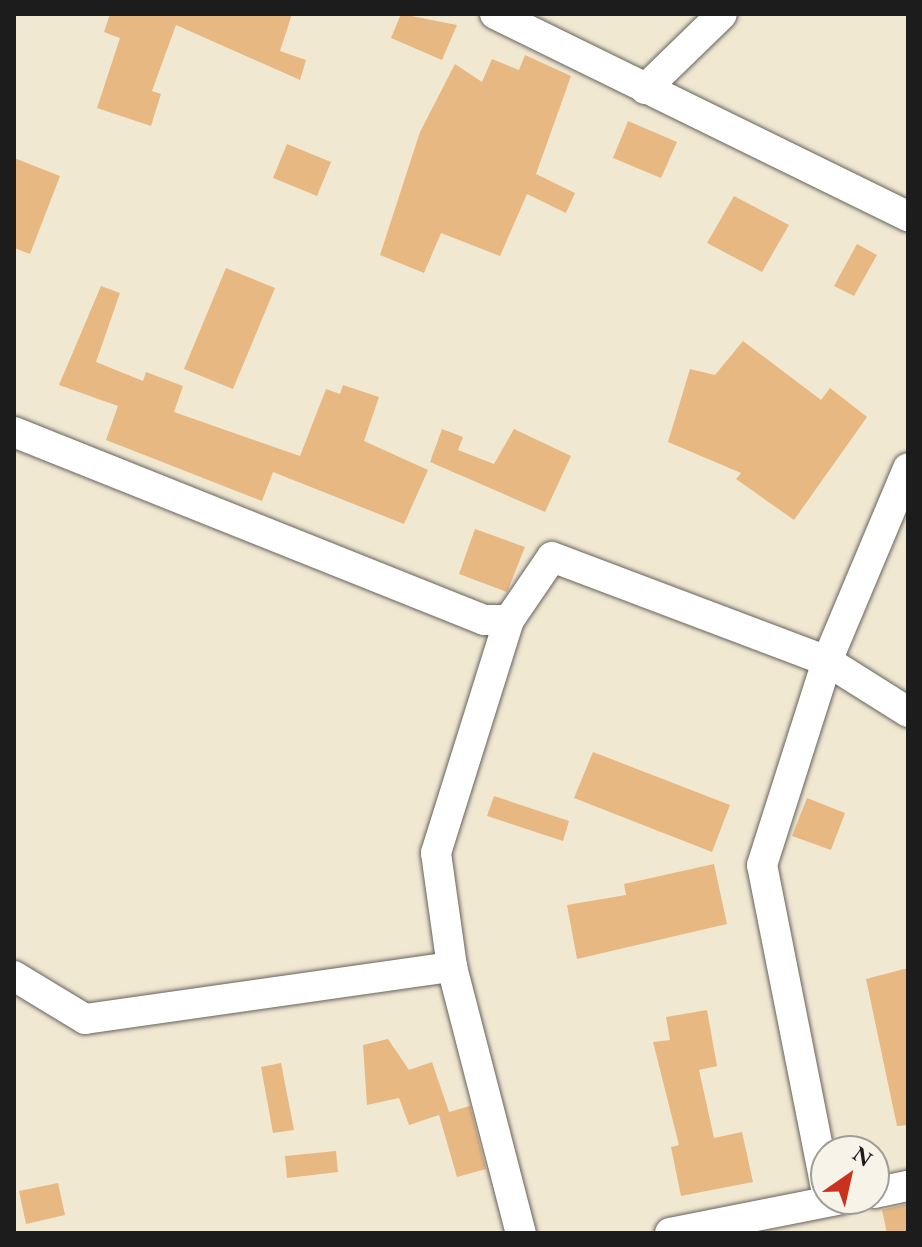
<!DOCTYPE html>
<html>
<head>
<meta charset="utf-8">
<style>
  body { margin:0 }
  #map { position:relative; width:922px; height:1247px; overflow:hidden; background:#f1e8d2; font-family:"EB Garamond",serif }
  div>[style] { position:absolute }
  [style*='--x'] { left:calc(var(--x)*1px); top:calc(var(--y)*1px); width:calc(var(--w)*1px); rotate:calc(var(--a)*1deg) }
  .building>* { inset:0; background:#e8b883 }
  .roads { filter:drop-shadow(0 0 2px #67635c) drop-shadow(0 0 2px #67635c) }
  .street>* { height:30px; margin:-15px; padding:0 15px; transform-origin:15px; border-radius:15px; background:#fff }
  span { translate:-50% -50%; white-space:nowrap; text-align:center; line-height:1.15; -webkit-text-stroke:7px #f7f3e8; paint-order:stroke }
  .frame { position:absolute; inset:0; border:16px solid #1c1c1c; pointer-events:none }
  .north { position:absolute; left:810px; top:1135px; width:80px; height:80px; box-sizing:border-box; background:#f7f3e8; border:2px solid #9f9d96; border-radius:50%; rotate:34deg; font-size:22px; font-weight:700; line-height:32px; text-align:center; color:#1c1c1c }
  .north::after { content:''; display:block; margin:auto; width:28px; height:36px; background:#c8321e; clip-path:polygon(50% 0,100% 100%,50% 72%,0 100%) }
</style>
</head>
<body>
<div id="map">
  <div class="building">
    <div style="clip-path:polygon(110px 14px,292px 14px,280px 51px,306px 60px,300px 80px,176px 25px,152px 91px,161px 94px,151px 126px,97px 108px,120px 38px,104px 32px)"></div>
    <div style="clip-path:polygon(401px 14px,457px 25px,442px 60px,391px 38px)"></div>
    <div style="clip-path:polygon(525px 55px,571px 76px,536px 174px,575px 193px,566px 213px,527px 194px,500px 256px,441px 233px,424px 273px,380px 255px,420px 132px,455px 64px,482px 82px,492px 59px,519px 70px)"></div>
    <div style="clip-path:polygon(628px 121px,677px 142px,661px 178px,613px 158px)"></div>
    <div style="clip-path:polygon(287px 144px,331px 162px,317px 196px,273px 178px)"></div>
    <div style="clip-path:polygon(14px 158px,60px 176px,30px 254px,14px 248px)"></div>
    <div style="clip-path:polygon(734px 196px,789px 225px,762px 272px,707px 243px)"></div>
    <div style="clip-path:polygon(857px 244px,877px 255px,854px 296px,834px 286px)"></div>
    <div style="clip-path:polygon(226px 268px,275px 288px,233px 389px,184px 369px)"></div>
    <div style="clip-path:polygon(101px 286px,120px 293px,96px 362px,143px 381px,146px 372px,183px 386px,174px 412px,300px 456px,326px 389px,340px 394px,343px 385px,379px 397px,364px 441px,428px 470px,404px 524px,273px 472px,262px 501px,106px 440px,118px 406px,59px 385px)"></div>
    <div style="clip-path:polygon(743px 341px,821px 400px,830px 388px,867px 417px,794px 520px,736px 479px,741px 473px,668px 442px,690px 369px,715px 375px)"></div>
    <div style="clip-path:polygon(442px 429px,463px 437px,458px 450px,494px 464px,514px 429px,571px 456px,545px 512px,430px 462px)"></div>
    <div style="clip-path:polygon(475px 529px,525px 547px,507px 592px,459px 574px)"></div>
    <div style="clip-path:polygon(593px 752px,730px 805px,712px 852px,574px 798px)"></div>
    <div style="clip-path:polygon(494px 796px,569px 821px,563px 841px,487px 816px)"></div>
    <div style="clip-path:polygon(807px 798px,845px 813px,831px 850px,792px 836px)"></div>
    <div style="clip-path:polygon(714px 864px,727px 924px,577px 959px,567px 905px,626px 895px,624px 884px)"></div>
    <div style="clip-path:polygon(908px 968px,908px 1125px,897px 1126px,866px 979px)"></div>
    <div style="clip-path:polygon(707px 1010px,717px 1066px,699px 1070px,714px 1138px,742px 1132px,753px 1182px,681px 1196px,671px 1147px,679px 1145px,653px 1042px,670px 1040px,666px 1017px)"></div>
    <div style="clip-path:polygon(388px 1039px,409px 1070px,432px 1062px,449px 1112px,470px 1106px,486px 1169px,457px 1177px,439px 1115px,409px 1125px,399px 1098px,367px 1105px,363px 1045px)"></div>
    <div style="clip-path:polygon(281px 1063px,294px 1130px,273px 1133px,261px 1067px)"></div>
    <div style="clip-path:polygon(336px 1151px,338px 1172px,287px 1178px,285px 1156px)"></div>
    <div style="clip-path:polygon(58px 1183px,65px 1215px,26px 1224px,19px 1191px)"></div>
    <div style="clip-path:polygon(908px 1204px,908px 1231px,887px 1233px,882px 1210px)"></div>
  </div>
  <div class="roads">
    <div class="street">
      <div style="--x:495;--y:14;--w:460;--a:26.1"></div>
      <div style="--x:645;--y:89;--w:107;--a:-44.2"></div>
      <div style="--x:14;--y:432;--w:506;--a:21.8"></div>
      <div style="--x:484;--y:620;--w:25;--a:0"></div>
      <div style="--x:509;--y:620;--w:76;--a:-55.7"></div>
      <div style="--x:552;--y:557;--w:294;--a:20.7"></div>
      <div style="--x:827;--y:661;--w:96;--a:32.2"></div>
      <div style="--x:509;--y:620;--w:244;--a:107.4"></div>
      <div style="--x:436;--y:853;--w:115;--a:82"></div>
      <div style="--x:452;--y:967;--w:275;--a:75.5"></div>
      <div style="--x:14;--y:976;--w:83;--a:31.2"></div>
      <div style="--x:85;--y:1019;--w:371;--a:-8.1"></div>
      <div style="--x:826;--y:1188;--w:329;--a:-101.2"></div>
      <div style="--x:762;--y:865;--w:214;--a:-72.3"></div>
      <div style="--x:827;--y:661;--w:209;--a:-67.2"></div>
      <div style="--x:874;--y:1193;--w:35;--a:-12"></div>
      <div style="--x:670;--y:1233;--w:175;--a:-11.2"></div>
    </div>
  </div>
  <div class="frame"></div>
  <div class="north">N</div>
</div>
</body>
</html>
